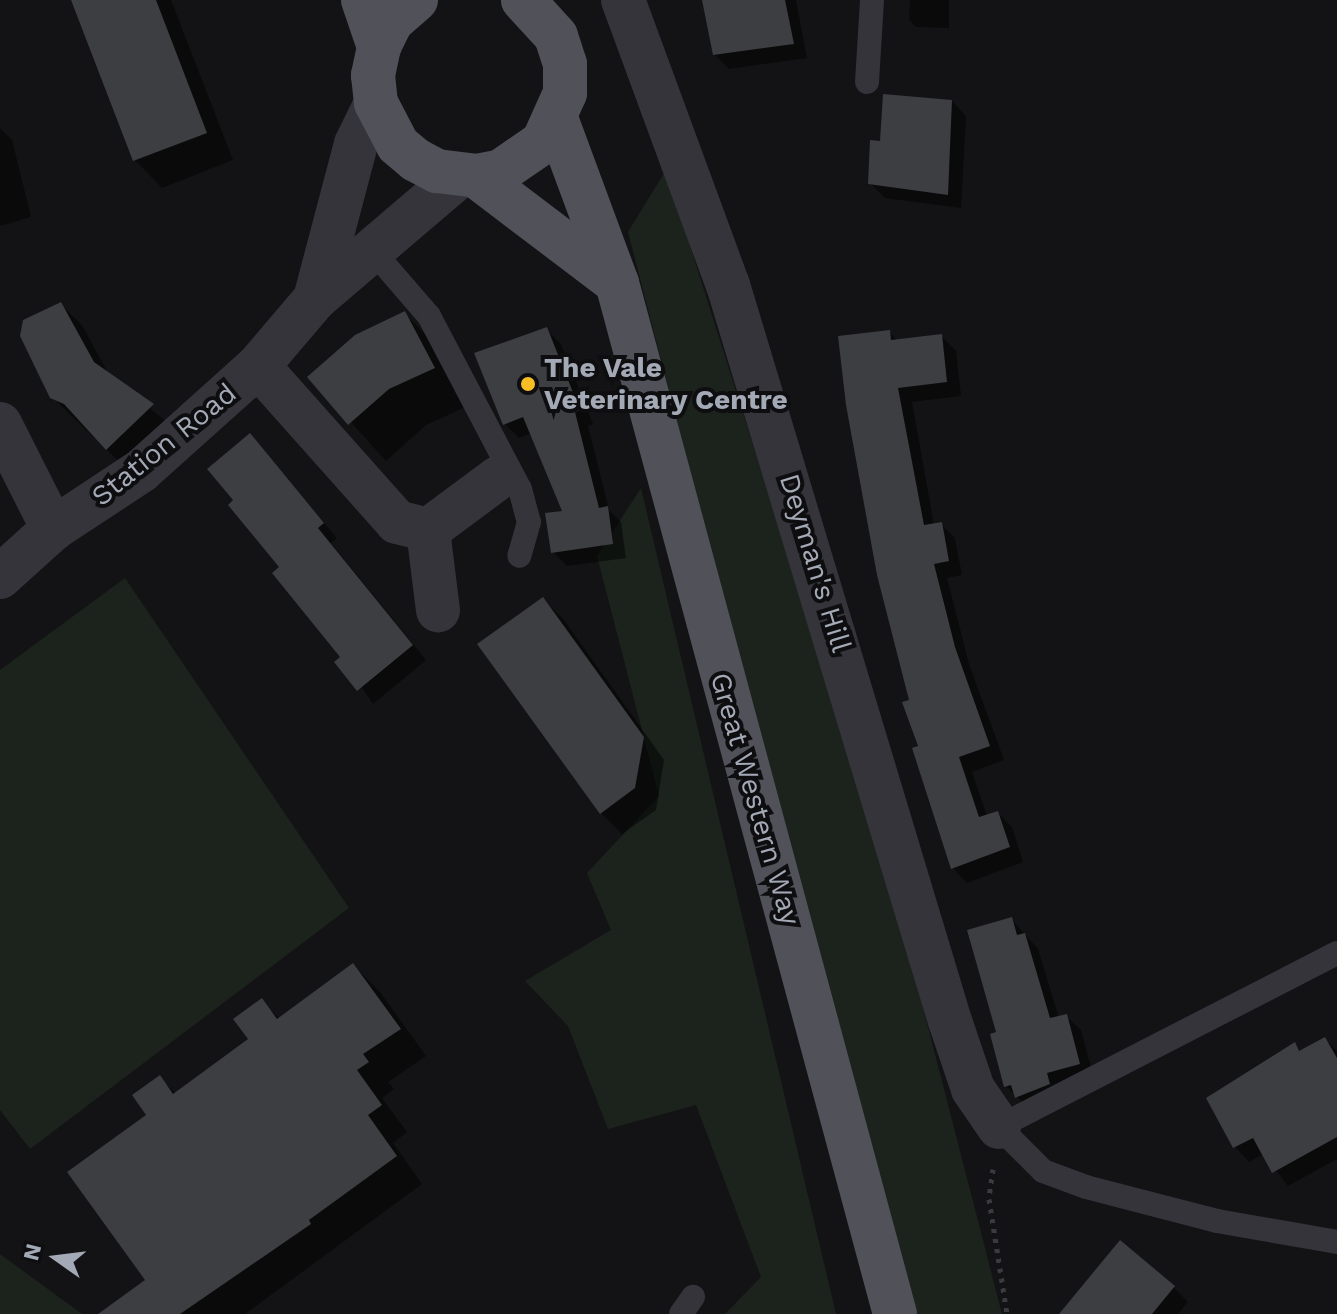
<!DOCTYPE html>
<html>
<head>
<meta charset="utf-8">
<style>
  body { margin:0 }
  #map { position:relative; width:1337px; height:1314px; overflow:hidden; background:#131315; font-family:"Work Sans",sans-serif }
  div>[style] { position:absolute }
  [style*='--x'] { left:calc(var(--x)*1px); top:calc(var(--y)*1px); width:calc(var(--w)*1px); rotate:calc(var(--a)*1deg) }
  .green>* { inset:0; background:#1b231c }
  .shadow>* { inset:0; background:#0007 }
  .building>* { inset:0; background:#3d3e42 }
  .path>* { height:5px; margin-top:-2.5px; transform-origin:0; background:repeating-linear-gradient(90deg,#3a3b41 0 4px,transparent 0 10px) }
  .service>* { height:24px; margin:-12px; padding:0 12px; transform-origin:12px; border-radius:12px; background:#34343a }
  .minor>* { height:44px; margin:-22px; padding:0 22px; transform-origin:22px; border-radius:22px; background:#34343a }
  .tertiary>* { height:44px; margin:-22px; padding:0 22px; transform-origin:22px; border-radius:22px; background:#34343a }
  .primary>* { height:44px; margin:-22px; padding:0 22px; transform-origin:22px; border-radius:22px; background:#505159 }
  .dots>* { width:22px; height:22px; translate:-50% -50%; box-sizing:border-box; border:4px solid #0e0e10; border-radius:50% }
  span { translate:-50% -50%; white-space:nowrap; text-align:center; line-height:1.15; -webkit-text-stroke:8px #0e0e10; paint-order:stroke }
  .poi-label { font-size:28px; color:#a4a9b6; font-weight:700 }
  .left { translate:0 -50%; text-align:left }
  .street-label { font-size:28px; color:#a4a9b6 }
  .north { position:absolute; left:16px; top:1218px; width:80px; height:80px; -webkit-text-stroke:6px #0e0e10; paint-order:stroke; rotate:284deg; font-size:22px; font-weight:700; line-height:32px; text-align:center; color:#a4a9b6 }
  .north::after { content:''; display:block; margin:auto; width:28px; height:36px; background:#a4a9b6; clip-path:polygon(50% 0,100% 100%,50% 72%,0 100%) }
</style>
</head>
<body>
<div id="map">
  <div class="green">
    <div style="clip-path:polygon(666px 170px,886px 864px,1002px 1314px,907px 1314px,628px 232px)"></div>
    <div style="clip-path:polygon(641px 488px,836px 1314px,725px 1314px,761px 1277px,696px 1105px,608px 1129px,568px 1026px,525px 981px,611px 930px,587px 873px,659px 796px,597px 556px)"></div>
    <div style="clip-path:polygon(125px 578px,349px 908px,30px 1149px,0 1110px,0 670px)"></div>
    <div style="clip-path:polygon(0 1254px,82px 1314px,0 1314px)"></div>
  </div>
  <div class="shadow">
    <div style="clip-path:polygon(73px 0,171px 0,233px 160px,162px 188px,135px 160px)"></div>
    <div style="clip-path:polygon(704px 0,796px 0,807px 58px,729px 69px,714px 54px)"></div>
    <div style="clip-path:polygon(910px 0,949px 0,949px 28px,916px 27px,909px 20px)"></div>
    <div style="clip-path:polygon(952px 101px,966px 116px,961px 208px,885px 198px,870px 183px,882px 143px)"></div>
    <div style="clip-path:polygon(0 128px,12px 140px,31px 217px,0 226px)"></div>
    <div style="clip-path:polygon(60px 304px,82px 325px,109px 375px,173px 427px,128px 470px,52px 397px)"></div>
    <div style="clip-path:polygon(404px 313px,441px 350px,470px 405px,426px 425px,386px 461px,310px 377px)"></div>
    <div style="clip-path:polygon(546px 329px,561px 344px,593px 424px,588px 426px,609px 510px,621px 522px,626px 558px,567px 566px,553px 552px,565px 513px,532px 433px,519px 438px,505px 424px)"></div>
    <div style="clip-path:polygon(889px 332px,898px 341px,941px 336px,956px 351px,961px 396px,912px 402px,934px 525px,941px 524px,955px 538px,962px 575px,947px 578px,969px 664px,1004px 760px,972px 772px,987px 816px,998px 813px,1012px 827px,1023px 862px,967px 883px,953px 868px,905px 704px,911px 701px)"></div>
    <div style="clip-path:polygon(250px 436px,337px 538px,331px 543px,426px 660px,373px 704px,236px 501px)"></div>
    <div style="clip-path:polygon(543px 599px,564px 620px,664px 760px,656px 810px,622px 834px,601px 813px)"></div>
    <div style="clip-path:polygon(1012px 920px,1038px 949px,1059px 1018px,1066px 1016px,1081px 1030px,1094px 1079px,1031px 1111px,1006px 1086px,999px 1034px)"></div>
    <div style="clip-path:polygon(353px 965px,380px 992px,426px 1056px,388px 1082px,394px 1089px,382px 1098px,407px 1132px,393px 1143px,422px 1184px,245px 1314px,120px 1314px,147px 1281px,149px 1115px,159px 1077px,176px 1094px,251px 1040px,261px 1001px,280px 1019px)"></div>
    <div style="clip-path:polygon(1325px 1039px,1337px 1051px,1337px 1159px,1288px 1186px,1264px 1154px,1249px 1162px,1235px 1147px,1208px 1099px,1294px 1045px,1301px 1052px)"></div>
    <div style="clip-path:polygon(1174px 1288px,1188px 1302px,1178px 1314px,1062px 1314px)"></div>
  </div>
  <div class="building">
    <div style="clip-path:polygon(71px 0,156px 0,207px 133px,133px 161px)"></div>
    <div style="clip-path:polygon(702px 0,785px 0,794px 44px,713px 55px)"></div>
    <div style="clip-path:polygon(883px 94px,952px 100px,948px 195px,868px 184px,870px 140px,880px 141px)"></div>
    <div style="clip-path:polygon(61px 302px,94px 362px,154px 404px,106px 450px,64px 404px,50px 398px,20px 336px,23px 320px)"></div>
    <div style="clip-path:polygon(405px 311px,435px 368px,389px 389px,348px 425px,307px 377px,355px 335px)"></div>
    <div style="clip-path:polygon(547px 327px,580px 410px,575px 412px,599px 508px,608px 506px,613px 544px,551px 553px,545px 513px,562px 511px,523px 417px,503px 425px,474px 353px)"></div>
    <div style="clip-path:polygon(890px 330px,891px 340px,942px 334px,947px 382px,898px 388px,924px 525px,942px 522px,949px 561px,934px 564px,955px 647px,990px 746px,959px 757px,979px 817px,998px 811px,1010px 847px,951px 869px,912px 748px,918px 746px,902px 702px,909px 700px,877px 575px,846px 405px,838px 336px)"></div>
    <div style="clip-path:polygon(250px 433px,324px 523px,318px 528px,413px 645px,357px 691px,334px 662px,340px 657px,272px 573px,279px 567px,228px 505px,233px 500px,207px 469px)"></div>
    <div style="clip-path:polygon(543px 597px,644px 737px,635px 788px,600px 814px,477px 644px)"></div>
    <div style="clip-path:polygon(1012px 917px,1017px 935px,1025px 933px,1050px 1018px,1067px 1014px,1080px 1064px,1047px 1073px,1050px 1084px,1015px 1098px,1011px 1085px,1004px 1087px,990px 1034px,996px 1032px,967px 930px)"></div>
    <div style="clip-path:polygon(353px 963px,401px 1029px,363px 1054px,369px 1062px,357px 1070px,382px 1105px,368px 1115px,397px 1156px,309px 1220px,311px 1224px,180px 1314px,98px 1314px,145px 1280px,67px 1172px,146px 1115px,132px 1095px,160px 1075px,173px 1094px,248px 1039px,233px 1019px,262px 998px,277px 1019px)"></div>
    <div style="clip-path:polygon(1325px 1037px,1337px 1058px,1337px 1137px,1272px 1173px,1253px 1138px,1233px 1148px,1206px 1098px,1295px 1042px,1299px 1051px)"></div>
    <div style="clip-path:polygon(1120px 1240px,1175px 1286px,1152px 1314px,1059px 1314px)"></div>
  </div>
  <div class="path">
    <div style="--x:993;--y:1169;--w:30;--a:98"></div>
    <div style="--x:989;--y:1199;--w:116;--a:81.1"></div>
  </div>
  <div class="service">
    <div style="--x:867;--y:82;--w:82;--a:-86.5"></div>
    <div style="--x:371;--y:249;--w:89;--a:49.1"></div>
    <div style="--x:429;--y:316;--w:195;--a:62.3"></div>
    <div style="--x:520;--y:489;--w:34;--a:75"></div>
    <div style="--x:529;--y:522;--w:35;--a:106"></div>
    <div style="--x:1337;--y:953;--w:380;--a:152.8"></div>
    <div style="--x:999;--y:1127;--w:62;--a:45"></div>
    <div style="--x:1043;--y:1171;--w:46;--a:20.4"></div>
    <div style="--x:1086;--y:1187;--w:135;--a:14.5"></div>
    <div style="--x:1217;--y:1221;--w:122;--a:9.9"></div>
    <div style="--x:681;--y:1314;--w:21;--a:-55"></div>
  </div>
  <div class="minor">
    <div style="--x:623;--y:0;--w:304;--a:69.8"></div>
    <div style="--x:728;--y:285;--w:769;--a:73.22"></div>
    <div style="--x:950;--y:1021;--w:72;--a:71.3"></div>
    <div style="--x:973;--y:1089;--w:46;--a:55.6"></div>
    <div style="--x:258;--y:366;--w:209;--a:48.3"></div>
    <div style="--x:397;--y:522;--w:32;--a:14"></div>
    <div style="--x:428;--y:530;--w:87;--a:-36.6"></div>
    <div style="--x:428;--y:530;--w:81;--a:82.9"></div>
  </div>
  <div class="tertiary">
    <div style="--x:315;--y:299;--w:160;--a:-75.2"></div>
    <div style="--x:356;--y:144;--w:46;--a:-64"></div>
    <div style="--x:0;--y:424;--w:118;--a:63.2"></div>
    <div style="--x:0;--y:577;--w:72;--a:-42.2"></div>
    <div style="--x:53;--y:529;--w:105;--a:-33.4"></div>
    <div style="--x:141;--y:471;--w:157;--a:-41.9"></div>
    <div style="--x:258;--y:366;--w:88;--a:-49.6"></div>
    <div style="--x:315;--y:299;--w:191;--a:-40.5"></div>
  </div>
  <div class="primary">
    <div style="--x:363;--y:0;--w:50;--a:71.2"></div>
    <div style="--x:416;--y:0;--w:33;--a:139"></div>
    <div style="--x:391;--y:22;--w:28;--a:116"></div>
    <div style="--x:379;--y:47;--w:29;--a:102"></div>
    <div style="--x:373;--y:75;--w:28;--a:84"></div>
    <div style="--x:376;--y:103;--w:47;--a:62.4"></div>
    <div style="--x:398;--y:145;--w:23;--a:40"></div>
    <div style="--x:416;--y:160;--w:24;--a:28"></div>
    <div style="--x:437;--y:171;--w:39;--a:7"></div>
    <div style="--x:476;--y:176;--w:25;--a:-11"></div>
    <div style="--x:501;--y:171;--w:51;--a:-34.6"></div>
    <div style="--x:543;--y:142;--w:54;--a:-65.8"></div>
    <div style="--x:565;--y:93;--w:29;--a:-90"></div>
    <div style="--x:565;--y:64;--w:29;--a:-108"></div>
    <div style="--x:556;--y:36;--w:49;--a:-132.5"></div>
    <div style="--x:557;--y:121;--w:173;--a:69.7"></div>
    <div style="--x:617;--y:283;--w:1068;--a:74.91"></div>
    <div style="--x:476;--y:176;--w:177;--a:37.2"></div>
  </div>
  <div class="dots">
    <div style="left:528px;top:384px;background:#fabd26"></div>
  </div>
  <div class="poi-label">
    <span class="left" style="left:544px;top:384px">The Vale<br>Veterinary Centre</span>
  </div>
  <div class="street-label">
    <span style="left:164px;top:445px;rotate:-39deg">Station Road</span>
    <span style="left:815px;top:563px;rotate:73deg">Deyman's Hill</span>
    <span style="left:755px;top:799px;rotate:74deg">Great Western Way</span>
  </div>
  <div class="north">N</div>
</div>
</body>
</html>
